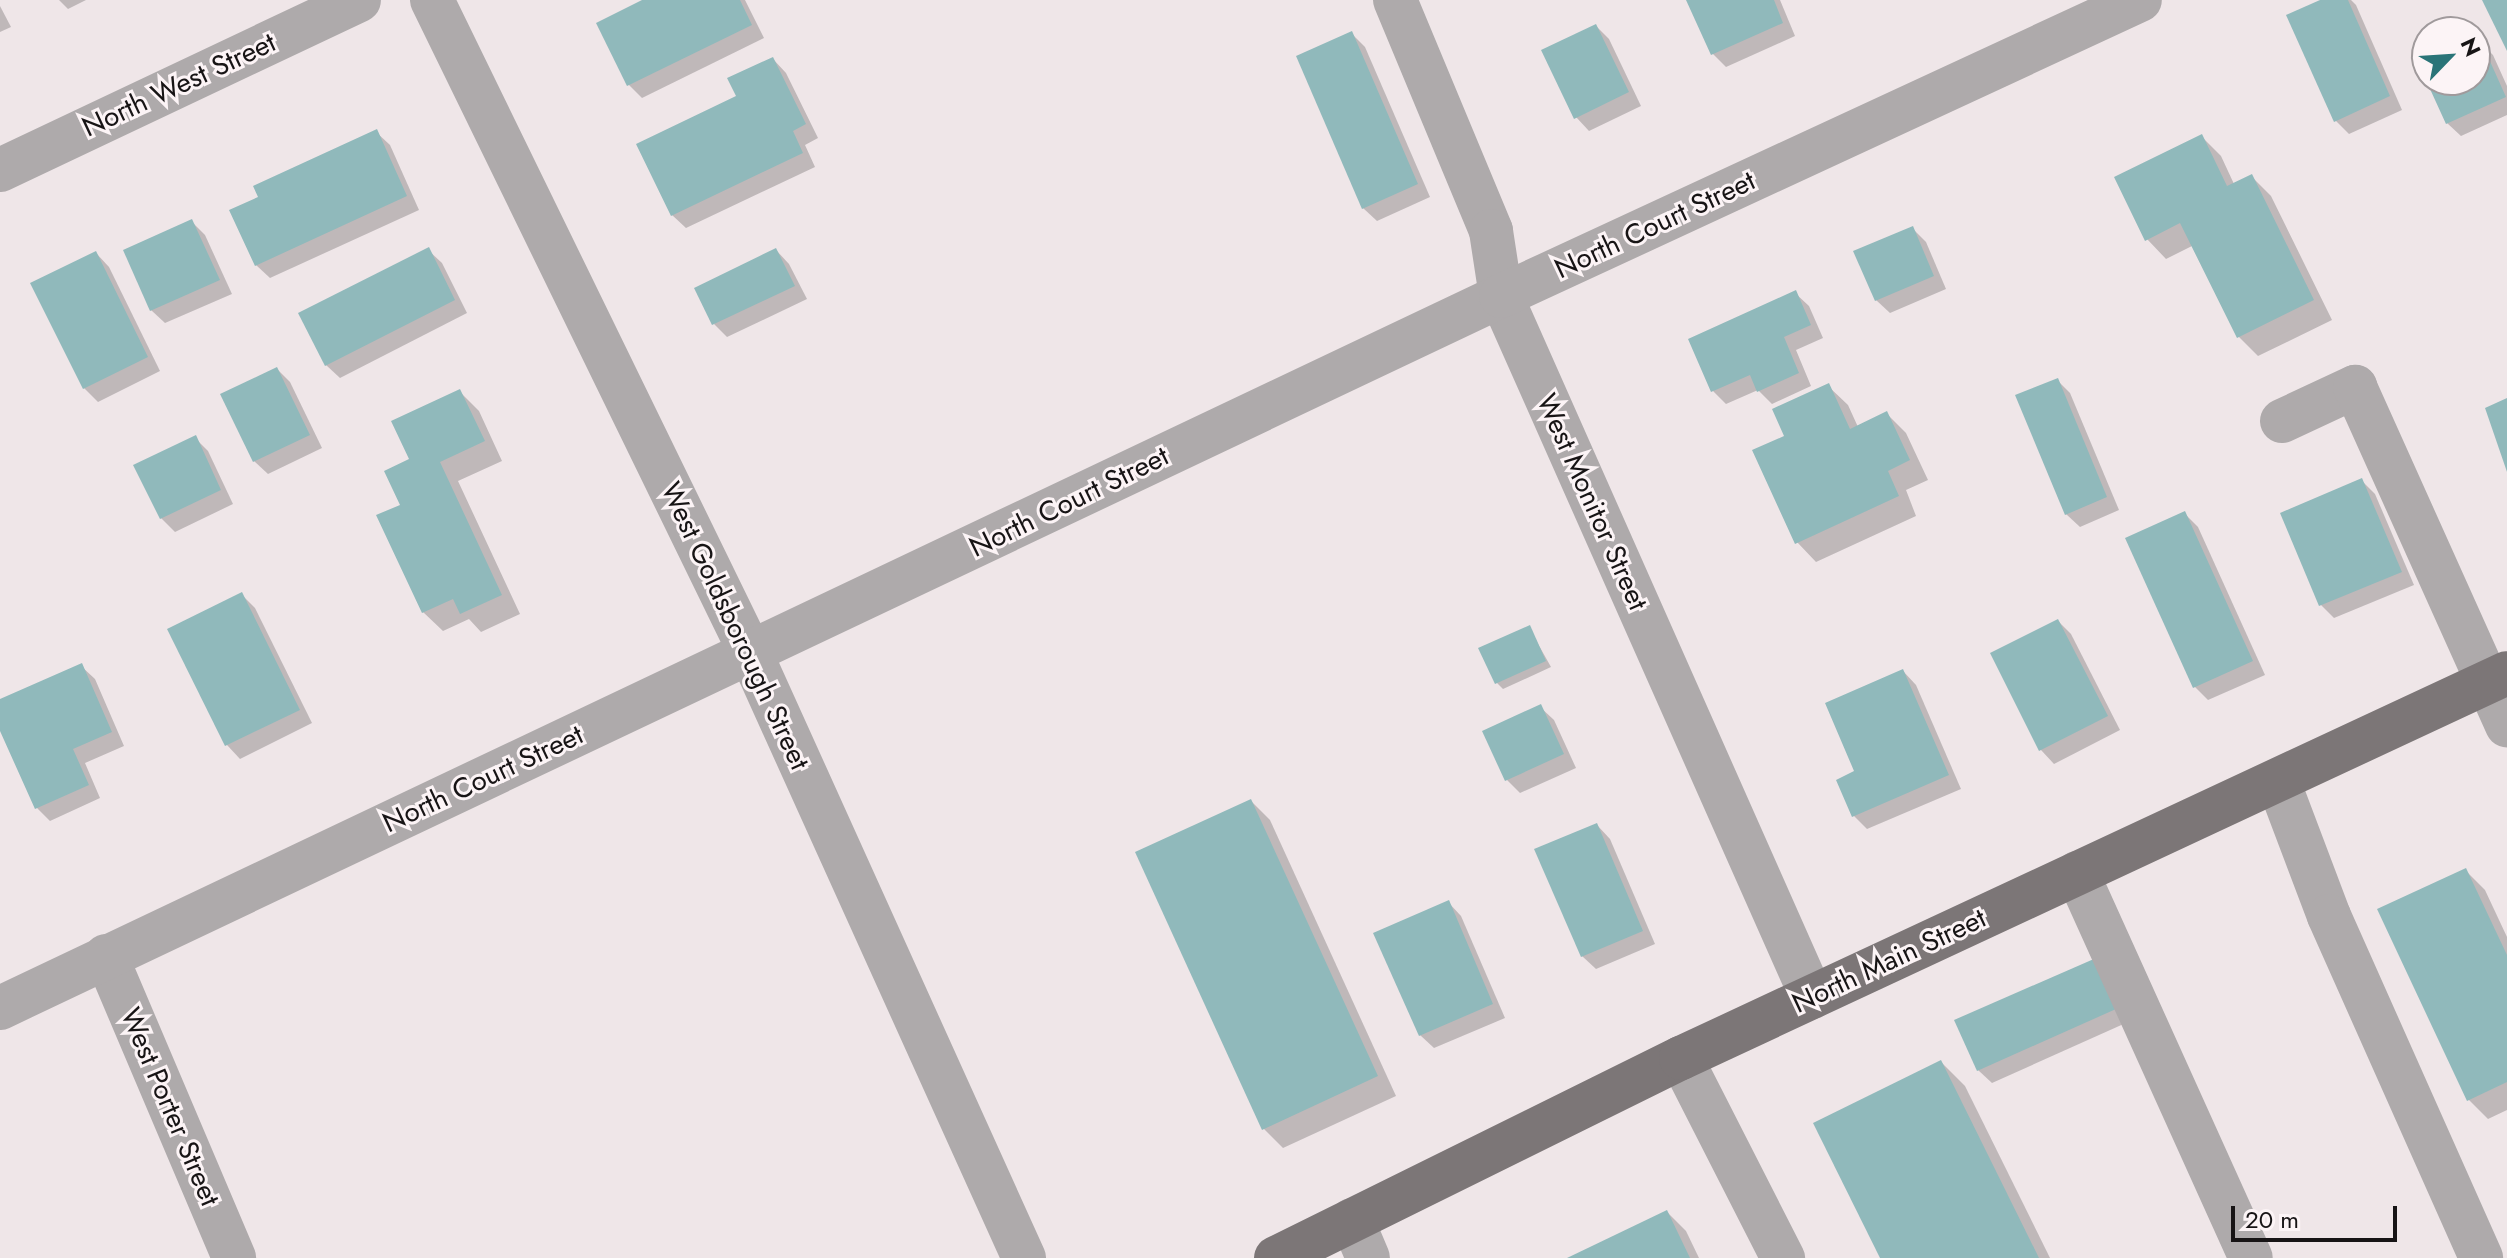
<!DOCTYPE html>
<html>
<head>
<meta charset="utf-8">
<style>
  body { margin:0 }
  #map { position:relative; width:2507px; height:1258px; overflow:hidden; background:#efe6e8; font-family:Jost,sans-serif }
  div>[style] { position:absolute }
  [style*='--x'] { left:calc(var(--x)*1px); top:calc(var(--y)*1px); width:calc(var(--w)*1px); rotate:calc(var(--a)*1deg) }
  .shadow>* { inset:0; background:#0003 }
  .building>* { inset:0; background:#90b9bb }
  .minor>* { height:44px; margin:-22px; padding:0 22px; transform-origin:22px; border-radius:22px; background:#aeaaab }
  .major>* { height:44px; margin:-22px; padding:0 22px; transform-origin:22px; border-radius:22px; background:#7c7677 }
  span { translate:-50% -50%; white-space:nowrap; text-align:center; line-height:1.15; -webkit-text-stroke:6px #fcf4f6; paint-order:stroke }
  .street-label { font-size:28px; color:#171415 }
  .north { position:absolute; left:2411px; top:16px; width:80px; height:80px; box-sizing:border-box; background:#fcf4f6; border:2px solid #a09a9c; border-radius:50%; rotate:65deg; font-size:22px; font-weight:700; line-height:32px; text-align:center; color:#171415 }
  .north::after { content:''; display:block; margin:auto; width:28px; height:36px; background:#2a7478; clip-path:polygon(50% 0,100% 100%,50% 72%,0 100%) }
  .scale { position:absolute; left:2231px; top:1206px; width:166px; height:36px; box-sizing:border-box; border:4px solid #171415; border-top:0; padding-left:10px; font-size:24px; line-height:28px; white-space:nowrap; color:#171415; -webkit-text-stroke:6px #fcf4f6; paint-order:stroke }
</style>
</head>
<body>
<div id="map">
  <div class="shadow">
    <div style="clip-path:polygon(59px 0,86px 0,68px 9px)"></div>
    <div style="clip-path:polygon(646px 0,745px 0,764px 38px,642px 98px,629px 85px)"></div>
    <div style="clip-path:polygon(1689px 0,1780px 0,1795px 36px,1726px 67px,1713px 54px)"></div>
    <div style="clip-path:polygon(2324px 0,2351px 0,2356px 5px,2402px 110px,2349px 134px,2336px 121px)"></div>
    <div style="clip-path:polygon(0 6px,11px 27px,0 32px)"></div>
    <div style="clip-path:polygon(1596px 26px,1609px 39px,1641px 106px,1589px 131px,1576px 117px)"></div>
    <div style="clip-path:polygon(1352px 34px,1365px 47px,1430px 197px,1377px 221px,1363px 208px)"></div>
    <div style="clip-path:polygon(2480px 42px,2493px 55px,2507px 86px,2507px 115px,2461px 136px,2447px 123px,2428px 80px,2475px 80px,2475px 44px)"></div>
    <div style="clip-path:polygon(773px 59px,786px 73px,818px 138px,805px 145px,815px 167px,686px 228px,672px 215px,738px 97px)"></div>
    <div style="clip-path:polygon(376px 132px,390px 145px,419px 210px,270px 278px,256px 265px,261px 198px)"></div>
    <div style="clip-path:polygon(2201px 136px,2221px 156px,2234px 184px,2251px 176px,2271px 196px,2332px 320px,2258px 356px,2239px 337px,2192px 246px,2166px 259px,2147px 239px)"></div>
    <div style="clip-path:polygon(192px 222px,205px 235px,232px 294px,165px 323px,151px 310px)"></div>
    <div style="clip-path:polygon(1912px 228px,1926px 242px,1946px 289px,1890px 313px,1876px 300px)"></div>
    <div style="clip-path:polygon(428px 250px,442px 263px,467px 313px,340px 378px,326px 365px)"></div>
    <div style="clip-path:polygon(776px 250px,789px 264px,807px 299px,727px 337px,714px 324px)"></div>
    <div style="clip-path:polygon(96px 253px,109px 267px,160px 371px,98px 402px,84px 388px)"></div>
    <div style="clip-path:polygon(1795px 293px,1809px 306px,1823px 338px,1796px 350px,1811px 386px,1772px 404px,1758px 390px,1726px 404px,1713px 391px)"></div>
    <div style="clip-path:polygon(277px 369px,290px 382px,322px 448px,268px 474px,254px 461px)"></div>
    <div style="clip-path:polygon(2057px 380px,2070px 393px,2119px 510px,2080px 527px,2066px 514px)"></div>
    <div style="clip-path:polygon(1828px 386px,1848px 405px,1858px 427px,1887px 414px,1906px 433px,1928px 480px,1906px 490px,1916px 516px,1816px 562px,1797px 542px,1787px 437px)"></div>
    <div style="clip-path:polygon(460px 392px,479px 411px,502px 461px,458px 481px,520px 614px,481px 632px,469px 619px,443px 631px,423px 612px,402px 506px,411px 460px)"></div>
    <div style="clip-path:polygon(195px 438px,208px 451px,233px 504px,175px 532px,161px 518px)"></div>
    <div style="clip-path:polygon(2362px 481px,2375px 494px,2414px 585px,2334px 618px,2321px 605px)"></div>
    <div style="clip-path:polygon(2184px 513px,2198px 527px,2265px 675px,2208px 700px,2195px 687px)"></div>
    <div style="clip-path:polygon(242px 595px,255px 608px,312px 723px,240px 759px,227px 745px)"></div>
    <div style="clip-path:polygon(2058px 621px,2071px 634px,2120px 730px,2054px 764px,2041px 750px,1993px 654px)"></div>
    <div style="clip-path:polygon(1529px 628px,1551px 667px,1503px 689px,1496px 682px)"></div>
    <div style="clip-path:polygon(81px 666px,95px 679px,124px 746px,85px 763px,100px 798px,50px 821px,37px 808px,0 726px,0 702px)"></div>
    <div style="clip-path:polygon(1903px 671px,1916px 685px,1961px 789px,1867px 829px,1854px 816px,1857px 772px)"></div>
    <div style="clip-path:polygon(1540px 707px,1554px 720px,1576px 768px,1520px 793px,1507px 780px)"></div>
    <div style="clip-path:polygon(1251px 801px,1270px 820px,1396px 1096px,1283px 1148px,1264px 1129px)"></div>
    <div style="clip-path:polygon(1597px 825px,1610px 839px,1655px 944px,1596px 969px,1582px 956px)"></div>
    <div style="clip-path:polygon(2465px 870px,2485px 890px,2507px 937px,2507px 1110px,2488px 1119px,2469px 1100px)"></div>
    <div style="clip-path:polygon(1448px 902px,1461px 916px,1505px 1018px,1434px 1048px,1420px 1035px)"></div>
    <div style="clip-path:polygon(2116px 970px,2137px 1018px,1992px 1083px,1978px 1070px)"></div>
    <div style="clip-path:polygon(1941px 1062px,1965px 1086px,2050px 1258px,1882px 1258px)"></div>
    <div style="clip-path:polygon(1667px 1212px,1686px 1231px,1699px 1258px,1571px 1258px)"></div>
  </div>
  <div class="building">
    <div style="clip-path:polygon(642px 0,740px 0,752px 25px,627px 86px,596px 23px)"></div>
    <div style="clip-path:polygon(1686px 0,1774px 0,1783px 23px,1711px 55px)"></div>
    <div style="clip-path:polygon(2320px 0,2348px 0,2390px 96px,2334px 122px,2286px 15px)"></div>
    <div style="clip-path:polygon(2482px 0,2507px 0,2507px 51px)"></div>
    <div style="clip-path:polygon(1596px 24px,1629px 92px,1574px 119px,1541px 50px)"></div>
    <div style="clip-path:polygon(1352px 31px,1418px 184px,1362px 209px,1296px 56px)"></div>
    <div style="clip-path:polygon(2480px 39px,2506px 97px,2446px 124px,2420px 67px,2427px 63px,2427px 80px,2475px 80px,2475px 42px)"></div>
    <div style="clip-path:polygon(773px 57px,806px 124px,793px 131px,803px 153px,671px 216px,636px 144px,736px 96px,727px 78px)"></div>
    <div style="clip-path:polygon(377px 129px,407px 196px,255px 266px,229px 210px,258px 197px,253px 186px)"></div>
    <div style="clip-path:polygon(2202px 134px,2227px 186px,2252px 174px,2314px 300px,2237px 338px,2180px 223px,2145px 241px,2114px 177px)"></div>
    <div style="clip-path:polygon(192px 219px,220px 280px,150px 311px,123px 250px)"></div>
    <div style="clip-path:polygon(1913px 226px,1934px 276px,1875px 301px,1853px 251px)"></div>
    <div style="clip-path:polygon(429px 247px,455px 300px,325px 366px,298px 313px)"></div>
    <div style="clip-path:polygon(776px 248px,795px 286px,712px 325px,694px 288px)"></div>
    <div style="clip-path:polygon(96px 251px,148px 357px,83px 389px,30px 283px)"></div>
    <div style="clip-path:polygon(1796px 290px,1811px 325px,1784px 337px,1799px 373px,1757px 392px,1750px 375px,1711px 392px,1688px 339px)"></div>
    <div style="clip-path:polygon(277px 367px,310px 435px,253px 462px,220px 394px)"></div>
    <div style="clip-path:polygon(2058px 378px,2107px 497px,2065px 515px,2015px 395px)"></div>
    <div style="clip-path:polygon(1829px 383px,1850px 429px,1887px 411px,1910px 460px,1888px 471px,1899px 496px,1795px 544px,1752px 450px,1784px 436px,1772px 409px)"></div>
    <div style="clip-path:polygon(460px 389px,485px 441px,440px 462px,502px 595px,460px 614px,453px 599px,422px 613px,376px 515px,400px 505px,384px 471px,409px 459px,391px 421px)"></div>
    <div style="clip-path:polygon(2507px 398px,2507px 472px,2485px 408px)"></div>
    <div style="clip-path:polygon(196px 435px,221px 490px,160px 519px,133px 465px)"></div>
    <div style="clip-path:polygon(2362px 478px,2402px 572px,2319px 606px,2280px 513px)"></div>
    <div style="clip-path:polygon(2185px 511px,2253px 661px,2193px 688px,2125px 538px)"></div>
    <div style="clip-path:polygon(242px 592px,300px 710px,225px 746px,167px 629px)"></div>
    <div style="clip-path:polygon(2058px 619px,2108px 716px,2039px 751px,1990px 653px)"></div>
    <div style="clip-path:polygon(1530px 625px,1546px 661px,1495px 684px,1478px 648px)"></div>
    <div style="clip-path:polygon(82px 663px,112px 732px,73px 749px,89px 785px,35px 809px,0 731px,0 699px)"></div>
    <div style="clip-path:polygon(1903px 669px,1949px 775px,1852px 817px,1836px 780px,1854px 771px,1825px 703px)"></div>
    <div style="clip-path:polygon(1541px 704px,1564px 754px,1505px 781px,1482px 731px)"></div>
    <div style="clip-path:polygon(1251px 799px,1378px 1076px,1262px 1130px,1135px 852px)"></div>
    <div style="clip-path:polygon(1597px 823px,1643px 931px,1581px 957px,1534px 849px)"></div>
    <div style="clip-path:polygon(2466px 868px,2507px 955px,2507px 1082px,2467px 1101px,2377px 909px)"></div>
    <div style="clip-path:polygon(1449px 900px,1493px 1004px,1419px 1036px,1373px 933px)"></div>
    <div style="clip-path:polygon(2103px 955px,2125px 1005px,1977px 1071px,1954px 1020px)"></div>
    <div style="clip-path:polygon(1941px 1060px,2039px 1258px,1880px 1258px,1813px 1123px)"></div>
    <div style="clip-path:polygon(1667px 1210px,1690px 1258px,1567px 1258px)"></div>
  </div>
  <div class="minor">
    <div style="--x:432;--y:0;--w:728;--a:64"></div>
    <div style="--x:751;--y:654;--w:663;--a:65.68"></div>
    <div style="--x:1395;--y:0;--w:250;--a:67.4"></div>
    <div style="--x:1491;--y:231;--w:66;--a:81.3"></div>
    <div style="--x:1501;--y:296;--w:767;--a:66.08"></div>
    <div style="--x:0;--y:170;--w:397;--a:-25.3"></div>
    <div style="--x:2282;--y:421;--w:81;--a:-25"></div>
    <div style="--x:2355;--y:387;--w:371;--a:65.8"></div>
    <div style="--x:2278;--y:781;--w:144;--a:69.3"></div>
    <div style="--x:2329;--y:916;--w:374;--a:66"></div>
    <div style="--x:2077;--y:873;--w:422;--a:65.7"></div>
    <div style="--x:106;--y:956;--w:328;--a:67"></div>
    <div style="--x:0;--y:1008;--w:1661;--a:-25.38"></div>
    <div style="--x:1501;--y:296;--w:704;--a:-24.85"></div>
    <div style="--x:1681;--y:1058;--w:225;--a:63"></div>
    <div style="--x:1352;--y:1220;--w:41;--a:67.2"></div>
  </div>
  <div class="major">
    <div style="--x:1276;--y:1258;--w:452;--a:-26.3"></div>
    <div style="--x:1681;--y:1058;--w:911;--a:-24.99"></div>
  </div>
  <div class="street-label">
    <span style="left:179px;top:85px;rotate:-25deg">North West Street</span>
    <span style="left:1655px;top:225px;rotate:-25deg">North Court Street</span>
    <span style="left:1069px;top:502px;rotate:-26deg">North Court Street</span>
    <span style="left:1592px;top:502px;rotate:66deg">West Monitor Street</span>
    <span style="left:735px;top:626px;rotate:65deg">West Goldsborough Street</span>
    <span style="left:483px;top:779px;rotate:-25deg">North Court Street</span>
    <span style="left:1889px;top:961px;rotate:-25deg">North Main Street</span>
    <span style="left:170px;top:1107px;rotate:67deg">West Porter Street</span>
  </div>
  <div class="north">N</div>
  <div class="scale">20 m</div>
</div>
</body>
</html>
